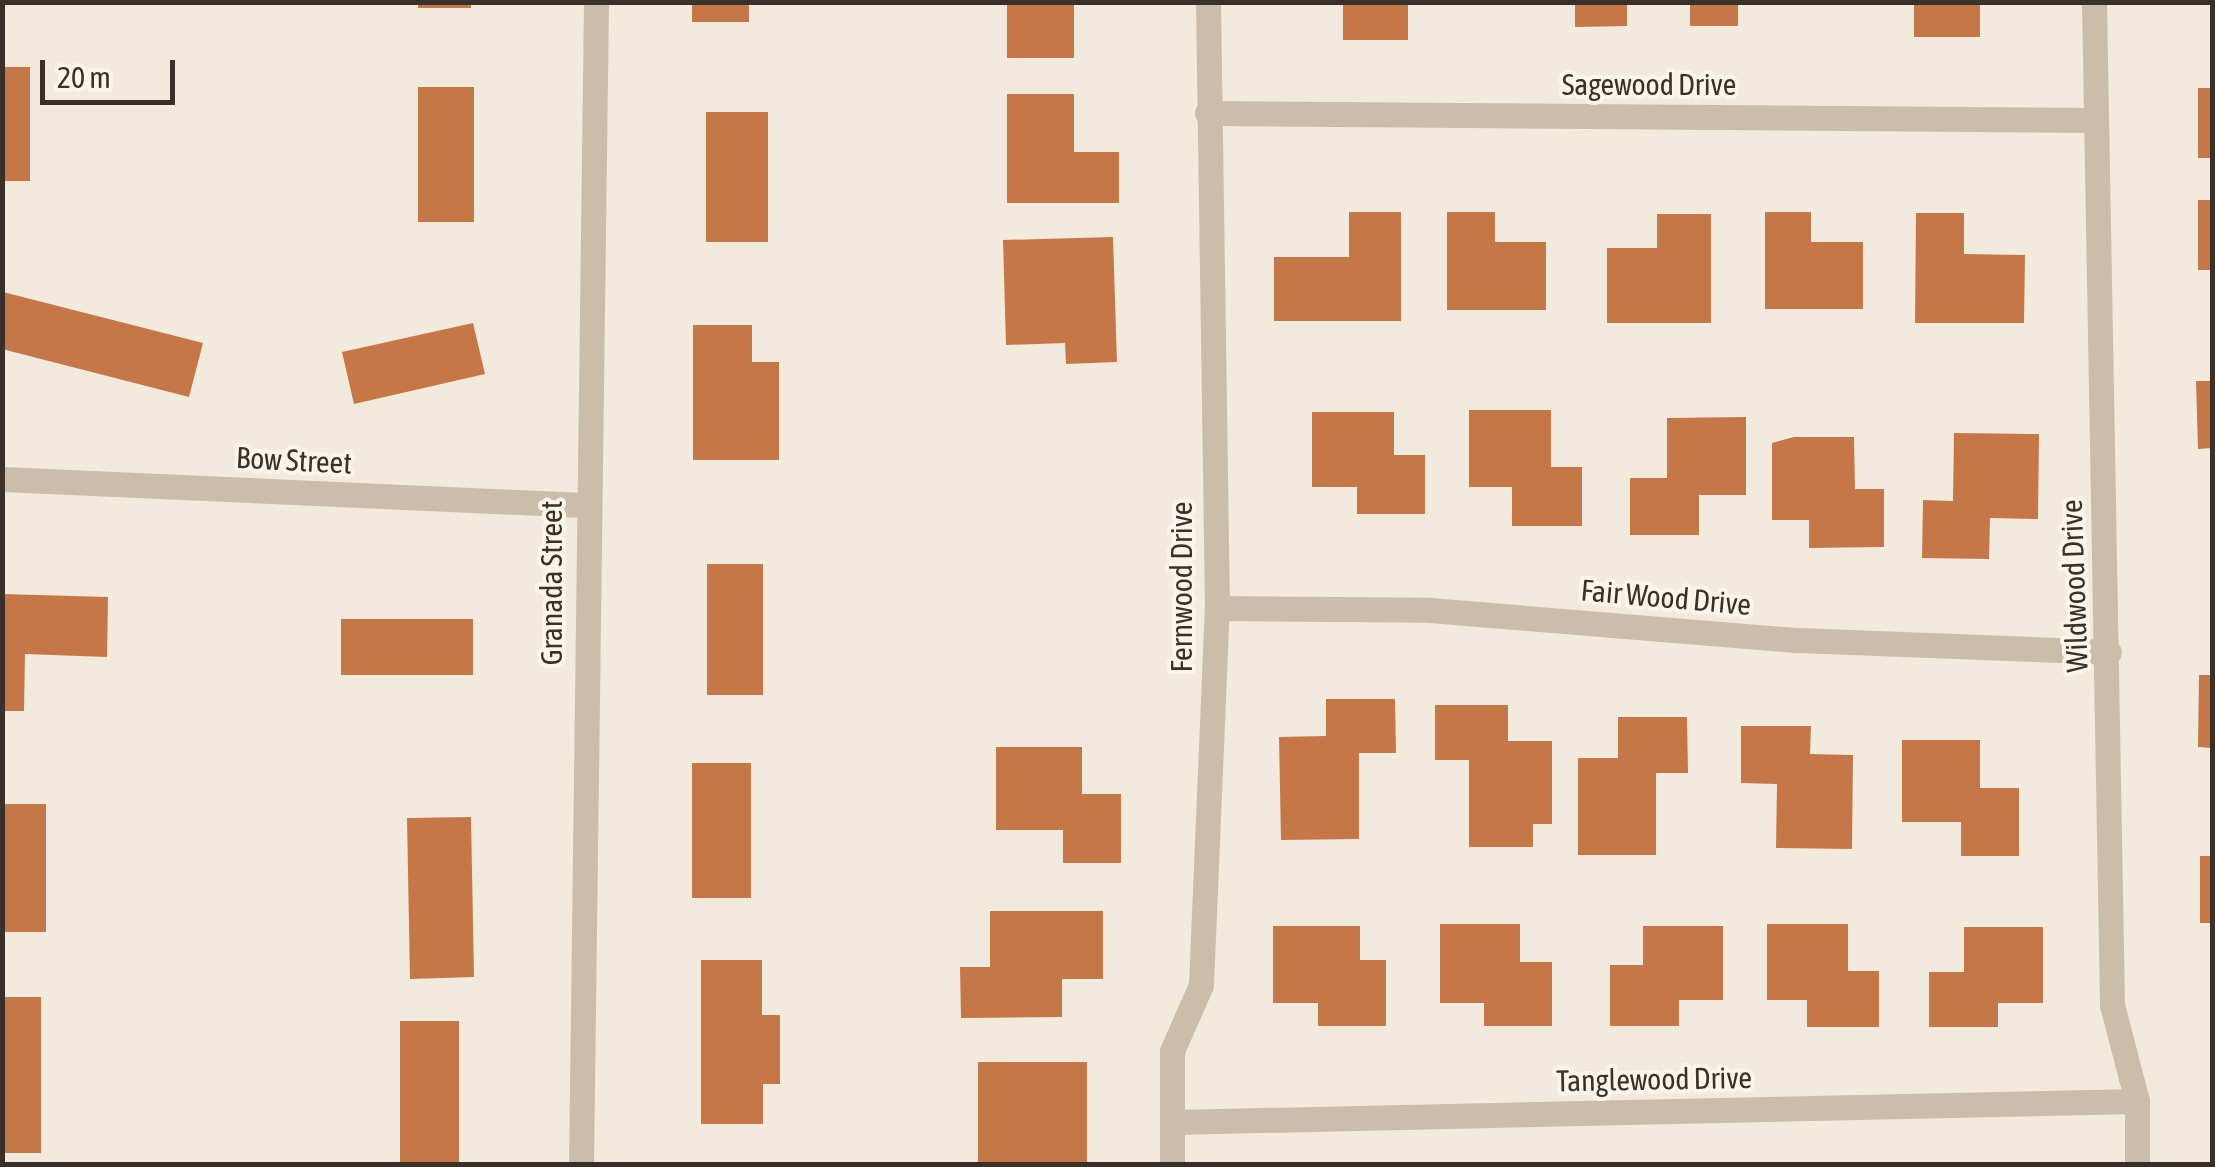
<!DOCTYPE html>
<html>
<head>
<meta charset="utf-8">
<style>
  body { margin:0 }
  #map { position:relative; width:2215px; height:1167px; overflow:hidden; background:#f2ebdd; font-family:"Asap Condensed",sans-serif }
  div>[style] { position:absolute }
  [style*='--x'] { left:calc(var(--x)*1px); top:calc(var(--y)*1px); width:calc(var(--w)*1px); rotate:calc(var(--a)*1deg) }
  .building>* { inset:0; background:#c67747 }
  .street>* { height:25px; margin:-12.5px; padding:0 12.5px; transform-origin:12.5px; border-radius:12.5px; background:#cbbda9 }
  span { translate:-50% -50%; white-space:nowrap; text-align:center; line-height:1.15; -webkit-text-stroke:8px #faf5ea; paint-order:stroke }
  .street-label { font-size:30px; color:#383029 }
  .frame { position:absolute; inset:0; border:5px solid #383029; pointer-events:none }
  .scale { position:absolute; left:40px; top:60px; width:135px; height:45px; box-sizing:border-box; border:5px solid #383029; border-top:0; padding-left:12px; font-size:30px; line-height:35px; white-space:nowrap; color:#383029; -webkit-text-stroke:8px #faf5ea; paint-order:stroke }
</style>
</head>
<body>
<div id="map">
  <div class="building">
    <div style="clip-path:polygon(418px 2px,471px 2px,471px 8px,418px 8px)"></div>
    <div style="clip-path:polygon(692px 2px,749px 2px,749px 22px,692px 22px)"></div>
    <div style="clip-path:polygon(1007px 2px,1074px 2px,1074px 58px,1007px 58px)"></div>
    <div style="clip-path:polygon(1343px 2px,1408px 2px,1408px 40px,1343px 40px)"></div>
    <div style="clip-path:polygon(1575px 2px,1627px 2px,1627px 26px,1575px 27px)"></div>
    <div style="clip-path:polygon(1690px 2px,1738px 2px,1738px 26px,1690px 26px)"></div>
    <div style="clip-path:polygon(1914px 2px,1980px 2px,1980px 37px,1914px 37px)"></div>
    <div style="clip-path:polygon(2px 67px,30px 67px,30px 181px,2px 181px)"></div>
    <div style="clip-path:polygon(418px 87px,474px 87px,474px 222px,418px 222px)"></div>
    <div style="clip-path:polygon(2198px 88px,2212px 88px,2212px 158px,2198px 158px)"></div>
    <div style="clip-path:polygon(1007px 94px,1074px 94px,1074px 152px,1119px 152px,1119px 203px,1007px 203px)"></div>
    <div style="clip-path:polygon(706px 112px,768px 112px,768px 242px,706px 242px)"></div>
    <div style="clip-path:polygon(2198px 200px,2212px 200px,2212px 270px,2198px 270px)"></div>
    <div style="clip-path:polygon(1349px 212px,1401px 212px,1401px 321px,1274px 321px,1274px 257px,1349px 257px)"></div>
    <div style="clip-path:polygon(1447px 212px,1495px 212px,1495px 242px,1546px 242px,1546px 310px,1447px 310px)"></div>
    <div style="clip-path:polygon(1765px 212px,1811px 212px,1811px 242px,1863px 242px,1863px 309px,1765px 309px)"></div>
    <div style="clip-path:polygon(1916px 213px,1964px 213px,1964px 254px,2025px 255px,2024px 323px,1915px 323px)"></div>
    <div style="clip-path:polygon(1657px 214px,1711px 214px,1711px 323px,1607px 323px,1607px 248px,1657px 248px)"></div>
    <div style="clip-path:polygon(1113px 237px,1117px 362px,1066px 364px,1065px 343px,1006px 345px,1003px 240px)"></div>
    <div style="clip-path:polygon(3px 292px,203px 343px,189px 397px,2px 349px)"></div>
    <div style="clip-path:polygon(473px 323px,485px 374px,354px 404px,342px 352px)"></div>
    <div style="clip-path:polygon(693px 325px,752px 325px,752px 362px,779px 362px,779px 460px,693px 460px)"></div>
    <div style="clip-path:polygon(2196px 381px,2212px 381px,2212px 448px,2198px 449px)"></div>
    <div style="clip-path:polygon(1469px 410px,1551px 410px,1551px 467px,1582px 467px,1582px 526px,1512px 526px,1512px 487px,1469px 487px)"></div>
    <div style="clip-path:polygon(1312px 412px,1394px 412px,1394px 455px,1425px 455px,1425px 514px,1357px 514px,1357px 487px,1312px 487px)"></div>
    <div style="clip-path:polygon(1746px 417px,1746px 495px,1699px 495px,1699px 535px,1630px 535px,1630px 478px,1667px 478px,1667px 418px)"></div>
    <div style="clip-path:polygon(1954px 433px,2039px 434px,2038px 519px,1990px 518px,1989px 559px,1922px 558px,1923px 500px,1953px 501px)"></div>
    <div style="clip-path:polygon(1794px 437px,1854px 437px,1855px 489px,1884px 489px,1884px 547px,1809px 548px,1809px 520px,1772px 520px,1772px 443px)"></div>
    <div style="clip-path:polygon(707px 564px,763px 564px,763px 695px,707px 695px)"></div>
    <div style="clip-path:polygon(2px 594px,108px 597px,107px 657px,25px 654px,24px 711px,2px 711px)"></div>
    <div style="clip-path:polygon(341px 619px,473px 619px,473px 675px,341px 675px)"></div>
    <div style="clip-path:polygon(2199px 675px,2212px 675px,2212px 748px,2198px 747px)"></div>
    <div style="clip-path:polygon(1326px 699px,1395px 699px,1396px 753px,1359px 753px,1359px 839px,1281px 840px,1279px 737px,1326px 736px)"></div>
    <div style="clip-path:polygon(1435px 705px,1508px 705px,1508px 741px,1552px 741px,1552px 824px,1533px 824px,1533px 847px,1469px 847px,1469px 760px,1435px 760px)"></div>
    <div style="clip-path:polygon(1618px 717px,1687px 717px,1688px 773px,1656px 773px,1656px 855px,1578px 855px,1578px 758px,1618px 758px)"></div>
    <div style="clip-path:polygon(1741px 726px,1811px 726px,1810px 754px,1853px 755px,1852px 849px,1776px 848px,1777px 784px,1741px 783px)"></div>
    <div style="clip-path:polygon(1902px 740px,1980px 740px,1980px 788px,2019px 788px,2019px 856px,1961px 856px,1961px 822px,1902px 822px)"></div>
    <div style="clip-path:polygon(996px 747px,1082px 747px,1082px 794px,1121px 794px,1121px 863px,1063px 863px,1063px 830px,996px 830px)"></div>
    <div style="clip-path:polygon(692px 763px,751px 763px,751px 898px,692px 898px)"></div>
    <div style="clip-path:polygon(2px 804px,46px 804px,46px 932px,2px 932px)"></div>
    <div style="clip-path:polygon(471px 817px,474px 977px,410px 979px,407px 818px)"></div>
    <div style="clip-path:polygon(2200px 856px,2212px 856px,2212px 923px,2200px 923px)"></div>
    <div style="clip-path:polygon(990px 911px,1103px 911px,1103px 979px,1062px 979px,1062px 1017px,961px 1018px,960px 967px,990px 967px)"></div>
    <div style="clip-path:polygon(1440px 924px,1520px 924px,1520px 962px,1552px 962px,1552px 1026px,1484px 1026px,1484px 1003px,1440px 1003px)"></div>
    <div style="clip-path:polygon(1767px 924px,1848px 924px,1848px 971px,1879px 971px,1879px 1027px,1807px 1027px,1807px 1000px,1767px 1000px)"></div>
    <div style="clip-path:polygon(1273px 926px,1360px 926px,1360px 960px,1386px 960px,1386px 1026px,1318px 1026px,1318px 1003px,1273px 1003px)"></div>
    <div style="clip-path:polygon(1643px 926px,1723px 926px,1723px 1000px,1679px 1000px,1679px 1026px,1610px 1026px,1610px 965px,1643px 965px)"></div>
    <div style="clip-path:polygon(1964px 927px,2043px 927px,2043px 1003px,1998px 1003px,1998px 1027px,1929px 1027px,1929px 972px,1964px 972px)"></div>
    <div style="clip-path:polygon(701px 960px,762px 960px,762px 1015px,780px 1015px,780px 1084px,763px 1084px,763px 1124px,701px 1124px)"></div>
    <div style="clip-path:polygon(2px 997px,41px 997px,41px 1153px,2px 1153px)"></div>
    <div style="clip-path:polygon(400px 1021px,459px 1021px,459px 1164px,400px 1164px)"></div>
    <div style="clip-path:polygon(978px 1062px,1087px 1062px,1087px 1164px,978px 1164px)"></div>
  </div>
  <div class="street">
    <div style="--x:2094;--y:2;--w:1003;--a:88.97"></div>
    <div style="--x:2112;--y:1005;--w:99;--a:75.4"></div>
    <div style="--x:2137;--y:1101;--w:63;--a:90"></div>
    <div style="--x:1207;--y:113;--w:884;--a:0.45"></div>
    <div style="--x:2;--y:479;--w:582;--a:2.56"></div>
    <div style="--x:1217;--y:608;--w:213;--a:0.5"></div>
    <div style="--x:1430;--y:610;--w:369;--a:4.7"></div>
    <div style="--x:1798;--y:640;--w:311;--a:2.2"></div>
    <div style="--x:1173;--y:1122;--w:964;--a:-1.25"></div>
    <div style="--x:581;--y:1164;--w:1162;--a:-89.26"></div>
    <div style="--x:1172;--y:1164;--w:113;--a:-90"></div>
    <div style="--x:1172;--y:1051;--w:72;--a:-66.3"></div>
    <div style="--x:1201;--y:985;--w:377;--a:-87.6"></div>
    <div style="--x:1217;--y:608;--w:606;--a:-90.85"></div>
  </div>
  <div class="street-label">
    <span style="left:1649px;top:84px">Sagewood Drive</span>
    <span style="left:294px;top:460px;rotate:3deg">Bow Street</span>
    <span style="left:551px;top:583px;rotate:-90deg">Granada Street</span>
    <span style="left:2074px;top:586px;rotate:-92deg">Wildwood Drive</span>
    <span style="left:1181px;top:587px;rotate:-90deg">Fernwood Drive</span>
    <span style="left:1666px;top:597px;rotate:5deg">Fair Wood Drive</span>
    <span style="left:1654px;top:1079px;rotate:-1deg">Tanglewood Drive</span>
  </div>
  <div class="frame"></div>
  <div class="scale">20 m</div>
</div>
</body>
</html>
